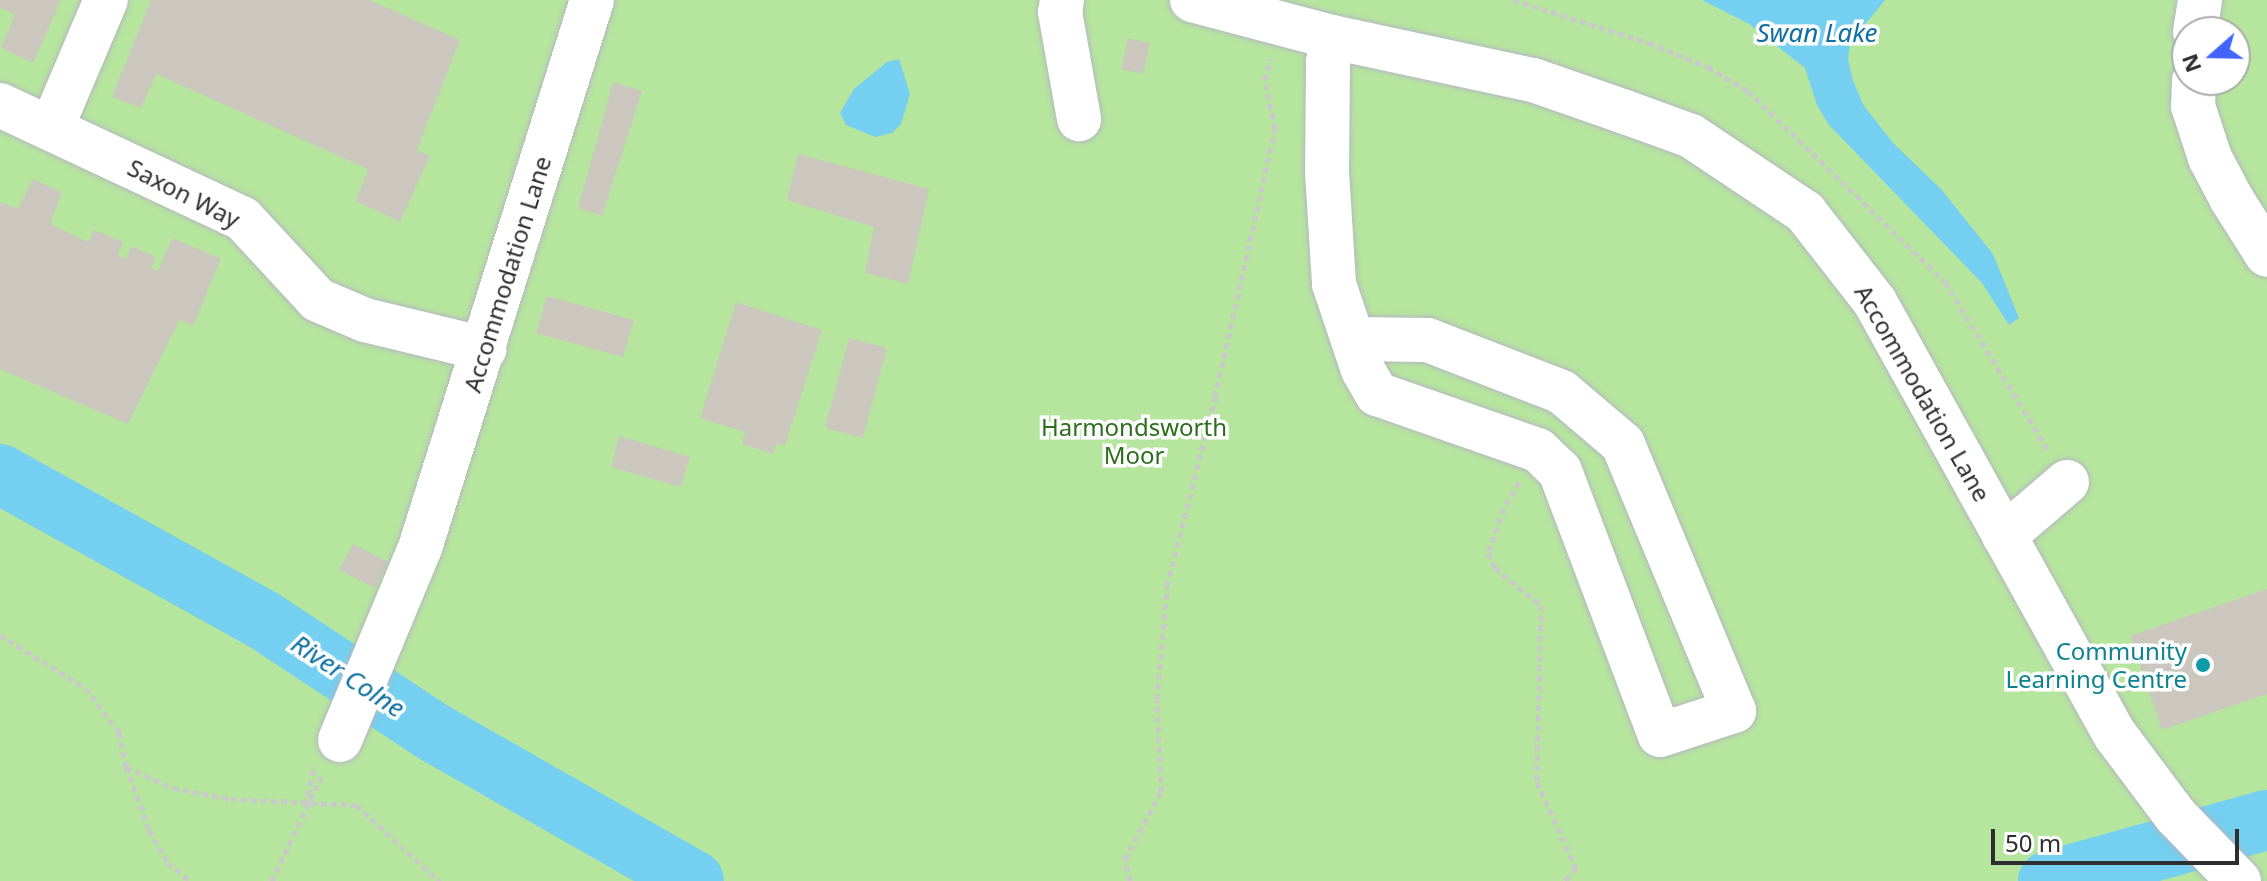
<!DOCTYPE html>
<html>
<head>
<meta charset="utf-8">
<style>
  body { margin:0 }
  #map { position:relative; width:2267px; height:881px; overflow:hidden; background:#efe9e1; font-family:"Noto Sans",sans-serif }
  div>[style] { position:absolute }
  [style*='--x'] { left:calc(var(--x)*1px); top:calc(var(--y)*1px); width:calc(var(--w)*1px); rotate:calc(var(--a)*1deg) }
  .green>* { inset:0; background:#b6e59e }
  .water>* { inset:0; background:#75cff0 }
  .river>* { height:60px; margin:-30px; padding:0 30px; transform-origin:30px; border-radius:30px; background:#75cff0 }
  .building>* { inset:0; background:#cbc7bf }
  .path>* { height:5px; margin-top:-2.5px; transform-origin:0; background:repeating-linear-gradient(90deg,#c9c9c9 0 6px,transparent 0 10px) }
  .roads { filter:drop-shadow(0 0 2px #b4b7c1) drop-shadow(0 0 2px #b4b7c1) }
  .minor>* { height:44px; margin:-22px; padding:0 22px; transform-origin:22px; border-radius:22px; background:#fff }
  .dots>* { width:22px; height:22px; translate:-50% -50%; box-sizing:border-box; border:4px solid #fff; border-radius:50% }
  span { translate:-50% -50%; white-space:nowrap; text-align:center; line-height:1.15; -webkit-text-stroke:7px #fff; paint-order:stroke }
  .street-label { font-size:24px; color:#2e2e2e }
  .park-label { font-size:24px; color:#2c6e1b }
  .culture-label { font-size:24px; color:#0d838f }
  .right { translate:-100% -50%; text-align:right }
  .water-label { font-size:26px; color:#0d6fa3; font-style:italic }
  .north { position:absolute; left:2171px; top:16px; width:80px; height:80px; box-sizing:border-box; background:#fff; border:2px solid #ababab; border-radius:50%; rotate:250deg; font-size:22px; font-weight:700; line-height:32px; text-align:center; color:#2e2e2e }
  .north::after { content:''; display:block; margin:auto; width:28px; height:36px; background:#4264fb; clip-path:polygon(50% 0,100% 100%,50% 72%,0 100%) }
  .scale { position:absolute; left:1991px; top:829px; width:248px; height:36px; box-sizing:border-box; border:4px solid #2e2e2e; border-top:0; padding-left:10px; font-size:24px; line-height:28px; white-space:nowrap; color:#2e2e2e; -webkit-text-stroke:6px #fff; paint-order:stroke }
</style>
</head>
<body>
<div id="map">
  <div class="green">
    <div style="clip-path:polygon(evenodd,0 0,2267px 0,2267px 881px,0 881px,0 0,2187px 32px,2235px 32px,2235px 80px,2187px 80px,2187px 32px)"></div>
  </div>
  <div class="water">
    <div style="clip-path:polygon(1702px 0,1885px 0,1850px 43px,1848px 59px,1853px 81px,1864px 106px,1894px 144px,1941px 189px,1993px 254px,2019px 318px,2009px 325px,1982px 283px,1829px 125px,1817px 105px,1805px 68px,1749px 24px)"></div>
    <div style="clip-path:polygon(899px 59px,910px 94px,901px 124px,892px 133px,875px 137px,846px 125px,840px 113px,854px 89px,887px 62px)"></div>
  </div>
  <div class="river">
    <div style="--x:0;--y:474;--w:299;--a:29"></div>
    <div style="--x:262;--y:619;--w:207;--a:33.4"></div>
    <div style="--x:435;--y:733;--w:298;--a:29.7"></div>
    <div style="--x:2048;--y:881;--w:227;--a:-15.6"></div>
  </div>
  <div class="building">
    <div style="clip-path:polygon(0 0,61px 0,33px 63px,1px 48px,15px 14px,0 8px)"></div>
    <div style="clip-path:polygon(151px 0,369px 0,460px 40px,417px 150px,430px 156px,400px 222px,356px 201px,368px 169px,156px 74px,141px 108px,112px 97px)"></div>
    <div style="clip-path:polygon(1128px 38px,1150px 43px,1143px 74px,1121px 69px)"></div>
    <div style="clip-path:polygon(613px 82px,642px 91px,602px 216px,578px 208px)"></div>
    <div style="clip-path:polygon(798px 154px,929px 189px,908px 284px,865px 273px,874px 227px,787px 200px)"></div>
    <div style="clip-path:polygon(33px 179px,62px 192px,50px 224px,88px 242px,94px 230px,123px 242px,118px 256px,126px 259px,131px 246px,156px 257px,151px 268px,158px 271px,172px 238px,221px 259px,193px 326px,179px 320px,128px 424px,0 369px,0 202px,18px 209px)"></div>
    <div style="clip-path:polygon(547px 296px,634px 320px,623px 357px,536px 333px)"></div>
    <div style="clip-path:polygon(736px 302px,822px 330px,785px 446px,776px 443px,773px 454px,742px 444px,745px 432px,700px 418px)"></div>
    <div style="clip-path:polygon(849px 338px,887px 348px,863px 438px,825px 428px)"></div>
    <div style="clip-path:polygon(619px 436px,690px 457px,681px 487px,611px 467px)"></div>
    <div style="clip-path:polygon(353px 544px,388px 562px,375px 588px,339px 570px)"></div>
    <div style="clip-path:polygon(2267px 589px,2267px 694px,2162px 730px,2130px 636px)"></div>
  </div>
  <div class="path">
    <div style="--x:1513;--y:0;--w:143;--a:17.5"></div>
    <div style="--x:1649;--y:43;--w:64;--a:22.1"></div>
    <div style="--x:1708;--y:67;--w:47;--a:31"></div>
    <div style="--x:1748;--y:91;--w:274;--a:44.1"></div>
    <div style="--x:1945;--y:282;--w:199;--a:58.5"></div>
    <div style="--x:1519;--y:482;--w:30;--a:120"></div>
    <div style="--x:1504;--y:508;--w:48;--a:109.6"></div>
    <div style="--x:1488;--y:553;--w:17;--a:65"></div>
    <div style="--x:1495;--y:568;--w:59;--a:38.8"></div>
    <div style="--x:1541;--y:605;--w:177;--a:91.3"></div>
    <div style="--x:1537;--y:782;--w:94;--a:65.6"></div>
    <div style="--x:1576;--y:868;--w:17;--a:130"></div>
    <div style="--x:0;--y:635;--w:100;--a:31.9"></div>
    <div style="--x:85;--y:688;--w:56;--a:52.3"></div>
    <div style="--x:119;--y:732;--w:36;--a:79"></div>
    <div style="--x:126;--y:767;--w:67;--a:69.9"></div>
    <div style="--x:149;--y:830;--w:38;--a:60"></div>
    <div style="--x:168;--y:863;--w:28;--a:39"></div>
    <div style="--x:126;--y:767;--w:51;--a:24.1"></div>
    <div style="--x:173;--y:788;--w:59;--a:10.7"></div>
    <div style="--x:231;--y:799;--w:125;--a:2.7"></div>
    <div style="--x:356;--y:805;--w:113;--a:42.5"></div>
    <div style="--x:306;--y:805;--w:41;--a:-78.7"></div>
    <div style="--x:272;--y:881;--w:119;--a:-64.7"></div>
    <div style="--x:1130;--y:881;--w:23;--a:-103"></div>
    <div style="--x:1125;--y:859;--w:76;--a:-61.8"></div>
    <div style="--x:1161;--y:792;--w:93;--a:-92.5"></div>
    <div style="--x:1157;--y:699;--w:113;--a:-84.9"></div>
    <div style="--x:1167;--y:586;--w:195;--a:-75.7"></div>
    <div style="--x:1215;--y:397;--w:275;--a:-77.4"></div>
    <div style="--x:1275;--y:129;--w:50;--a:-101.5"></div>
    <div style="--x:1265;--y:80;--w:22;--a:-74"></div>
  </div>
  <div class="roads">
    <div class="minor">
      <div style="--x:1062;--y:0;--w:12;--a:99"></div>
      <div style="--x:1060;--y:12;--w:109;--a:79.9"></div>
      <div style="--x:1192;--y:0;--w:145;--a:14.8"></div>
      <div style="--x:1332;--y:37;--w:206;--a:12.1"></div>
      <div style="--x:1533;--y:80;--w:97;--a:19.2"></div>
      <div style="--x:1625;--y:112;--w:70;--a:20"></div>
      <div style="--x:1691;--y:136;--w:137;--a:33.7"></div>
      <div style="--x:1805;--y:212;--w:114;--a:52.1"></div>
      <div style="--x:1875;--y:302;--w:496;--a:61"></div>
      <div style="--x:2116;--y:736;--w:99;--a:53.2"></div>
      <div style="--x:2175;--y:815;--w:92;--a:45.9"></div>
      <div style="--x:2195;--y:32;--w:32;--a:-81"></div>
      <div style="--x:1332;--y:37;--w:25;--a:99"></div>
      <div style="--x:1328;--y:62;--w:110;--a:90.5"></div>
      <div style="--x:1327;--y:172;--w:112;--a:86.4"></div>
      <div style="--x:1334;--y:284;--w:91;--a:71.4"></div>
      <div style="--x:1363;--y:370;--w:28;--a:60"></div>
      <div style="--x:1377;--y:394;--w:170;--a:19.2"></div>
      <div style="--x:1538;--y:450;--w:30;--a:44"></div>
      <div style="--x:1560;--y:471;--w:282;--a:69.3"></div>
      <div style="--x:1660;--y:735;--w:78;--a:-18"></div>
      <div style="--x:1734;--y:711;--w:289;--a:-112.6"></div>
      <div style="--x:1623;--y:444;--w:80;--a:-139.6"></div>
      <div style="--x:1562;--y:392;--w:144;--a:-158.8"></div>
      <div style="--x:1428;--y:340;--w:73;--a:-179.2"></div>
      <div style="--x:2194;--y:80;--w:26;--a:92"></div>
      <div style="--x:2193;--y:106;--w:55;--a:71.9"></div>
      <div style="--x:2210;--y:158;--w:45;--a:62.3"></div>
      <div style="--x:2231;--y:198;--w:67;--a:57.7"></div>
      <div style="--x:0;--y:105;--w:268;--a:25.1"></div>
      <div style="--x:243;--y:219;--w:110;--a:47.2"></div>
      <div style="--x:318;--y:300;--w:51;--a:23.1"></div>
      <div style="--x:365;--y:320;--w:123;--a:13.6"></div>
      <div style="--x:52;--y:127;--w:138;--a:-67"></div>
      <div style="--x:2004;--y:536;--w:83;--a:-40.6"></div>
      <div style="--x:340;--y:740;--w:208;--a:-67.4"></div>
      <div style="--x:420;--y:548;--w:574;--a:-72.57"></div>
    </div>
  </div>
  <div class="dots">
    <div style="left:2203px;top:665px;background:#0f9aa8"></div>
  </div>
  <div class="street-label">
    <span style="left:184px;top:193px;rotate:27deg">Saxon Way</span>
    <span style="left:507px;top:274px;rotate:-73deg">Accommodation Lane</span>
    <span style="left:1923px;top:393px;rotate:60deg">Accommodation Lane</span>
  </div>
  <div class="park-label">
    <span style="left:1134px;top:441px">Harmondsworth<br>Moor</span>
  </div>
  <div class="culture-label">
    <span class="right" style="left:2187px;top:665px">Community<br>Learning Centre</span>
  </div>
  <div class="water-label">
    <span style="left:1817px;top:33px">Swan Lake</span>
    <span style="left:348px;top:676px;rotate:33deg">River Colne</span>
  </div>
  <div class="north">N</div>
  <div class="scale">50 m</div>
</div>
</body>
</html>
